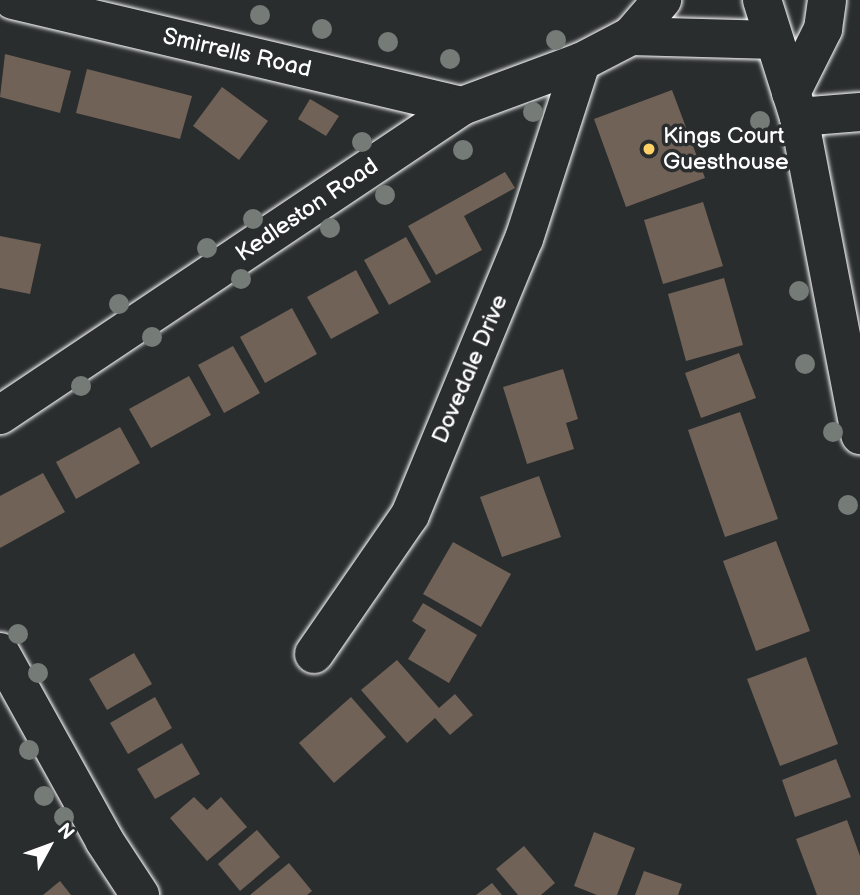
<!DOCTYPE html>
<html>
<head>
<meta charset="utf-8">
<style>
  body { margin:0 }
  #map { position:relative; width:860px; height:895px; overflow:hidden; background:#2a2d2e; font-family:"Balsamiq Sans",sans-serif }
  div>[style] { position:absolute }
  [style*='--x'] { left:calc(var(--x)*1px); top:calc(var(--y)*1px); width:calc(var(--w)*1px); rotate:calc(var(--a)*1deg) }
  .building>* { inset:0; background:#716258 }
  .roads { filter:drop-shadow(0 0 2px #fff) drop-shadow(0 0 2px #fff) }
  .minor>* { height:38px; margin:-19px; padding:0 19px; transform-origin:19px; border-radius:19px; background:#2a2d2e }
  .tertiary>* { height:38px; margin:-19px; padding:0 19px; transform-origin:19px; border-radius:19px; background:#2a2d2e }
  .trees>* { width:20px; height:20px; margin:-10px; border-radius:50%; background:#757c77 }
  .dots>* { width:19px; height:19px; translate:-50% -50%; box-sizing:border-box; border:4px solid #2a2d2e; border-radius:50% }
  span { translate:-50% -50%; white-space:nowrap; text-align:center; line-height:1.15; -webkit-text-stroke:7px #2a2d2e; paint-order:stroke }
  .street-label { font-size:23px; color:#fff }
  .poi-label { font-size:23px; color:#fff }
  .left { translate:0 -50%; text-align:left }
  .north { position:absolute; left:14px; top:811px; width:70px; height:70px; -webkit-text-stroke:5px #2a2d2e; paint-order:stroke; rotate:49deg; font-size:19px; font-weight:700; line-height:28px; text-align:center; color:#fff }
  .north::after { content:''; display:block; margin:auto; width:24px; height:32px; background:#fff; clip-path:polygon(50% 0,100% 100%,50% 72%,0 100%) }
</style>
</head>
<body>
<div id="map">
  <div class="building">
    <div style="clip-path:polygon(5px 54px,71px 71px,60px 113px,0 97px)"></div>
    <div style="clip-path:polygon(87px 69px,192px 96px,180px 139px,76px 113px)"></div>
    <div style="clip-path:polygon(222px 87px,268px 121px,239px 160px,193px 126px)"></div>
    <div style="clip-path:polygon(672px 90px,705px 178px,626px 207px,594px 119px)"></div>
    <div style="clip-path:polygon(310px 99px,339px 116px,326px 136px,298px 119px)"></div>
    <div style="clip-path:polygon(505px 172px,515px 188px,464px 216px,482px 250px,436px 275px,408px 226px)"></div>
    <div style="clip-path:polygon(703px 202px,723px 266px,663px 284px,644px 220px)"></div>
    <div style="clip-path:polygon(0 236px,41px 244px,30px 294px,0 288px)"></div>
    <div style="clip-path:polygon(406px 237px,431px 282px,389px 305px,364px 260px)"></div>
    <div style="clip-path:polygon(356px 270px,379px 313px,331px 339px,307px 297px)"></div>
    <div style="clip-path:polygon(724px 278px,743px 345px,686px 361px,668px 294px)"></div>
    <div style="clip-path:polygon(292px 308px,317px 354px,265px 383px,240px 337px)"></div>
    <div style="clip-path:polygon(233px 346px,260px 393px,224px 413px,198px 365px)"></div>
    <div style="clip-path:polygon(739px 353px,756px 398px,701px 418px,685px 373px)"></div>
    <div style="clip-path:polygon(563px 369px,578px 419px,566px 423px,574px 449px,527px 464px,503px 387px)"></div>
    <div style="clip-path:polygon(189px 376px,211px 415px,151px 448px,129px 409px)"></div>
    <div style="clip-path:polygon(740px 412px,778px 519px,725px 537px,688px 430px)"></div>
    <div style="clip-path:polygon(120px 427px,140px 463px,76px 499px,56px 462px)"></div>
    <div style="clip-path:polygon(43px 473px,65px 512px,0 548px,0 496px)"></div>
    <div style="clip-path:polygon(539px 476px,561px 537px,502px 557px,480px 497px)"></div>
    <div style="clip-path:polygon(776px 541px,810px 631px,756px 651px,723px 561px)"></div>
    <div style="clip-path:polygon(453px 542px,511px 574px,481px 627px,423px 594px)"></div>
    <div style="clip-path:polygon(423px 603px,477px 635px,449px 683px,408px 659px,426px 630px,412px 621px)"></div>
    <div style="clip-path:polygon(134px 653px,152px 684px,107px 710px,89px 679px)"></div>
    <div style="clip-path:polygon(806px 657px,838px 744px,780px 766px,747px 679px)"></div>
    <div style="clip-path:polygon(397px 660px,439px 708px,455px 694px,473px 715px,450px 735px,435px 718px,407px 743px,361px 690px)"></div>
    <div style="clip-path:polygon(155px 697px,172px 728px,128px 754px,110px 723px)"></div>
    <div style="clip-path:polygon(351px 697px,386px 737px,334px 783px,299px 743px)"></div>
    <div style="clip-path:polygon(182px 743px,200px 774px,155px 799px,137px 769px)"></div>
    <div style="clip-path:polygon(836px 759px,851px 797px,795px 817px,782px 780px)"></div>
    <div style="clip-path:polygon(194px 797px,207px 810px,221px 797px,247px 827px,207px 861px,170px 818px)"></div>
    <div style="clip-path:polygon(847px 820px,860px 856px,860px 895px,817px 895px,796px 839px)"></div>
    <div style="clip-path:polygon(257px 830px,280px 857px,240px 891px,218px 864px)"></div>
    <div style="clip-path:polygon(594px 832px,635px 848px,617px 895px,597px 895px,574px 886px)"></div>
    <div style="clip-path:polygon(524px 846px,555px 883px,541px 895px,518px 895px,496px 869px)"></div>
    <div style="clip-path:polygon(289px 863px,312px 891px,307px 895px,250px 895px)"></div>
    <div style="clip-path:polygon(644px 871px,682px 884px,678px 895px,635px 895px)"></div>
    <div style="clip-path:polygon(60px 881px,71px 895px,43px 895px)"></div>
    <div style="clip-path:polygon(492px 883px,502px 895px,476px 895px)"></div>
  </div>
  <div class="roads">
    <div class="minor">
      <div style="--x:13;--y:0;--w:461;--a:13.3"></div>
      <div style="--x:631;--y:36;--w:142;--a:1.6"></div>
      <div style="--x:799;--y:117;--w:61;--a:-4.7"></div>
      <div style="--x:0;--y:415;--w:556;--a:-33.78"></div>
      <div style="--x:462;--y:106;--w:127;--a:-20.3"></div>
      <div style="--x:581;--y:62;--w:56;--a:-27.5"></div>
      <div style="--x:631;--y:36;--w:48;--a:-49.3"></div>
      <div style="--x:0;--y:652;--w:215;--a:61"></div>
      <div style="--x:104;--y:840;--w:66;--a:56.8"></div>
      <div style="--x:314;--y:654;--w:169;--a:-55.4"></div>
      <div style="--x:410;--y:515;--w:299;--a:-67.6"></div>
      <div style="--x:524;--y:239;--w:186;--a:-72.1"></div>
    </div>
    <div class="tertiary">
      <div style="--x:762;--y:0;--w:123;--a:72.5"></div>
      <div style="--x:799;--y:117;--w:324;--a:79.1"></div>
      <div style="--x:791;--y:93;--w:72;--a:-63.4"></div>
      <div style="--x:823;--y:29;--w:29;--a:-82"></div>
    </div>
  </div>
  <div class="trees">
    <div style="left:260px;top:15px"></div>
    <div style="left:322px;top:29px"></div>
    <div style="left:556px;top:40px"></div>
    <div style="left:388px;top:42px"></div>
    <div style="left:450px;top:59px"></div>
    <div style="left:533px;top:112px"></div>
    <div style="left:760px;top:121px"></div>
    <div style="left:362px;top:142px"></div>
    <div style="left:463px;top:150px"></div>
    <div style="left:385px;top:195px"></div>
    <div style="left:253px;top:219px"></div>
    <div style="left:330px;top:228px"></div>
    <div style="left:207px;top:248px"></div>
    <div style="left:241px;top:279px"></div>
    <div style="left:799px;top:291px"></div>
    <div style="left:119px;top:304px"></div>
    <div style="left:152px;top:337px"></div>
    <div style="left:805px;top:364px"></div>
    <div style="left:81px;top:386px"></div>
    <div style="left:833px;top:432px"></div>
    <div style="left:848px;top:505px"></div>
    <div style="left:18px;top:634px"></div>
    <div style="left:38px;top:673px"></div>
    <div style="left:29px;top:750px"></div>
    <div style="left:44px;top:796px"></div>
    <div style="left:64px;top:817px"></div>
  </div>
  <div class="dots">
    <div style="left:649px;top:149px;background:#ffd166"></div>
  </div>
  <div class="street-label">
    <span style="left:237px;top:53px;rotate:13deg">Smirrells Road</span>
    <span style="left:307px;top:210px;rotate:-34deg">Kedleston Road</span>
    <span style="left:470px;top:369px;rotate:-67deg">Dovedale Drive</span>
  </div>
  <div class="poi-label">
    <span class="left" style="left:663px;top:149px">Kings Court<br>Guesthouse</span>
  </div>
  <div class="north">N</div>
</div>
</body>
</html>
